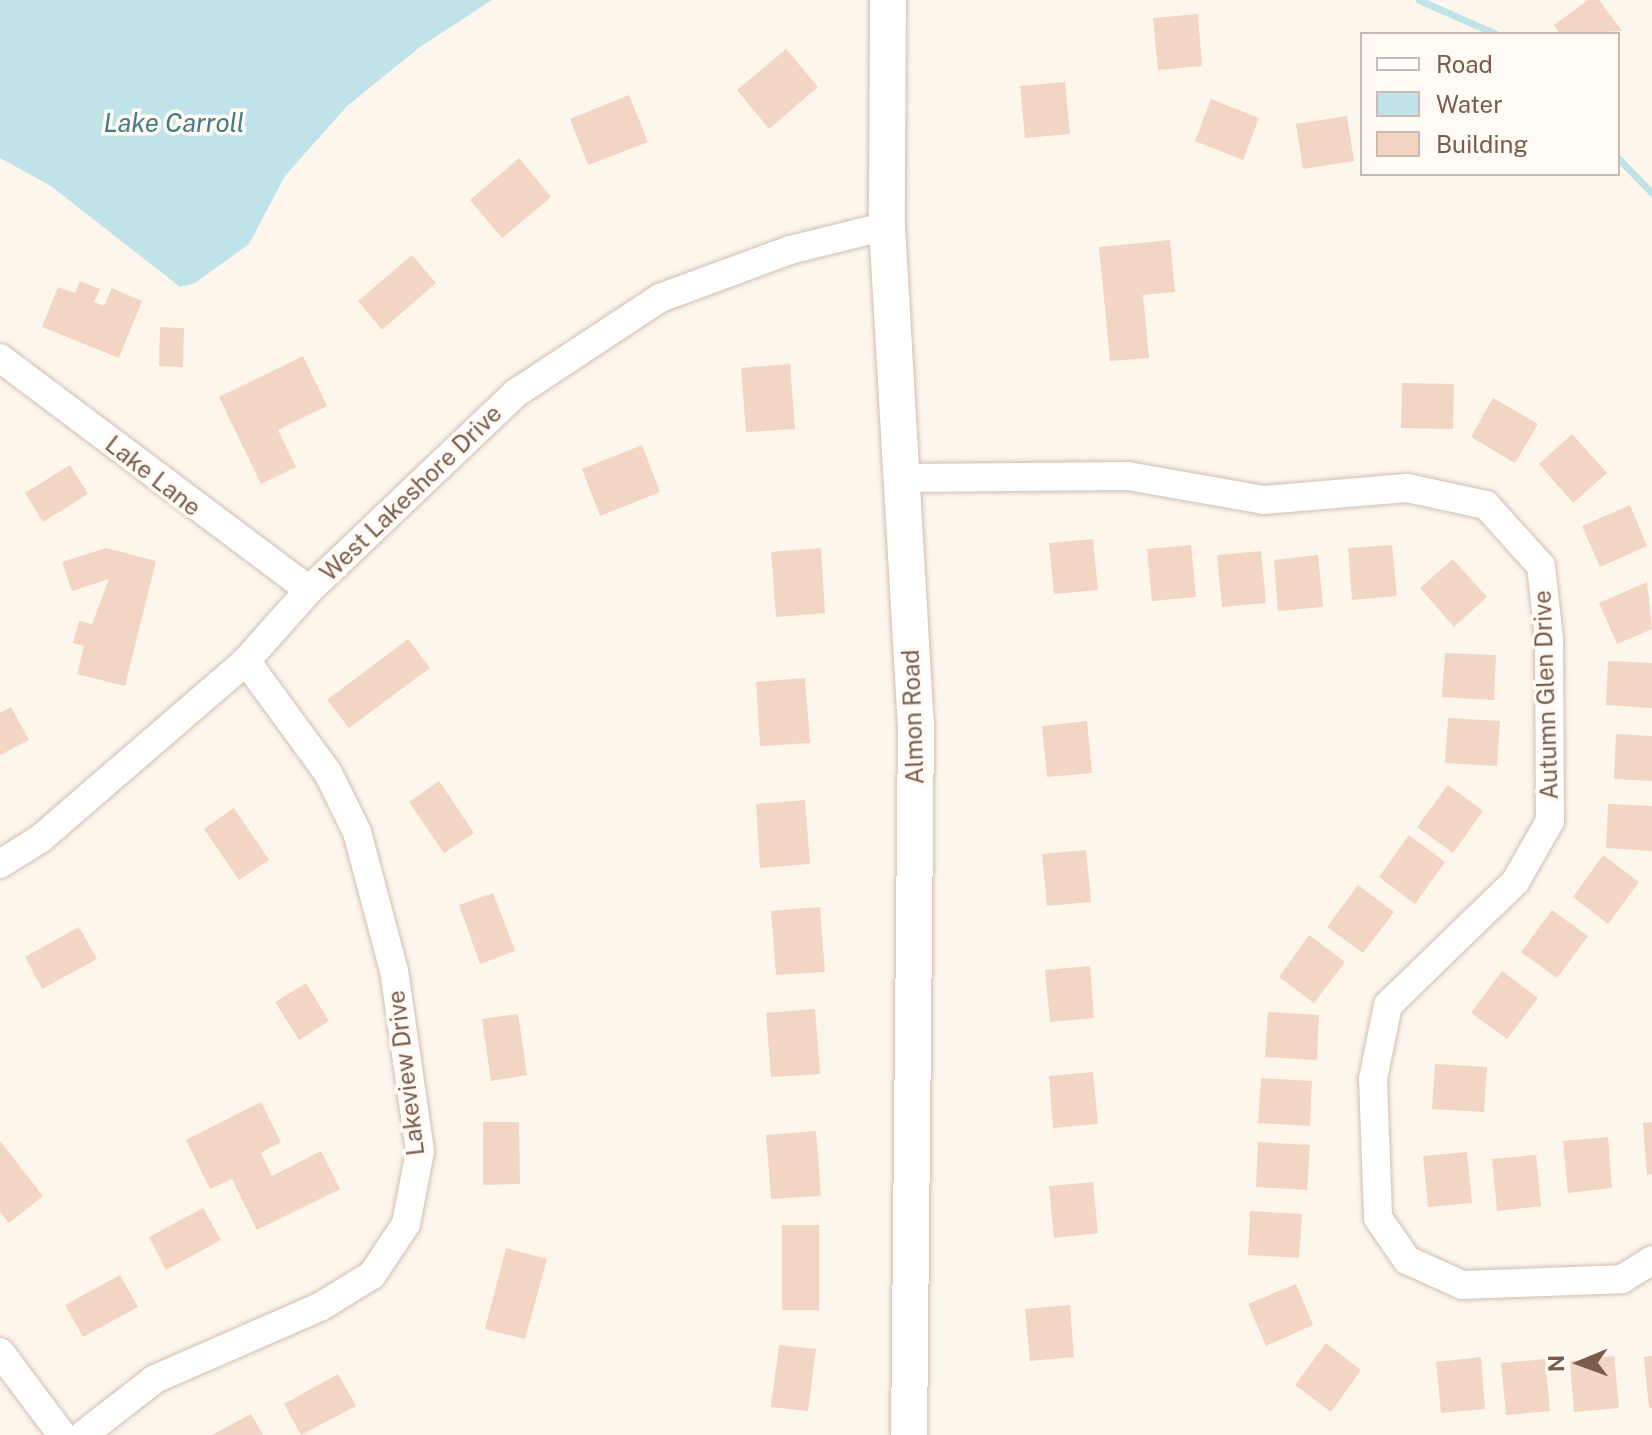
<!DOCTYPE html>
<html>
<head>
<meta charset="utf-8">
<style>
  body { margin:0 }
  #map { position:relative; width:1652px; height:1435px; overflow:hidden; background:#fdf6ec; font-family:"Public Sans",sans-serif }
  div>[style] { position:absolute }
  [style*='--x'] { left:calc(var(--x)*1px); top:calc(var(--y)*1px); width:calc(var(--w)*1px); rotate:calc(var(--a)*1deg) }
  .water>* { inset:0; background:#bfe3e8 }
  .stream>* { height:7px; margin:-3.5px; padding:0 3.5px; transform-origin:3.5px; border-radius:3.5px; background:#bfe3e8 }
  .building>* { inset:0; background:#f3d5c3 }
  .roads { filter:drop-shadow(0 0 2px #d1beb0) drop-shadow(0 0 2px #d1beb0) }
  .minor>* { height:28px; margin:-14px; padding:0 14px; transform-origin:14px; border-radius:14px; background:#fff }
  .tertiary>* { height:36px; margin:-18px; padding:0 18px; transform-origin:18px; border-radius:18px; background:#fff }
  span { translate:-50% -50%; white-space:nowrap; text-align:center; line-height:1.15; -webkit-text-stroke:7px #fffaf3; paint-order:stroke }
  .street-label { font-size:24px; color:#7a5c4d }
  .water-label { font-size:26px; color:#437c86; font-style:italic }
  .legend { position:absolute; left:1360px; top:32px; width:260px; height:144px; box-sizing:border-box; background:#fffaf3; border:2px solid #cabbb1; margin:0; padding:10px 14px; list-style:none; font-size:24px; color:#7a5c4d }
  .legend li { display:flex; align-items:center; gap:16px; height:40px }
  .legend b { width:40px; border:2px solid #cabbb1 }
  .north { position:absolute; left:1540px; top:1323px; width:80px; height:80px; -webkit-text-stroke:6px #fffaf3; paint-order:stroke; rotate:269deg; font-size:22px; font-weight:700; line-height:32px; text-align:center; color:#7a5c4d }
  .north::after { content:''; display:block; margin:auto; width:28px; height:36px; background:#7a5c4d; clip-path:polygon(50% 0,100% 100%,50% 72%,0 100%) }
</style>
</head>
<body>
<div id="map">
  <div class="water">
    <div style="clip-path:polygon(0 0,492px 0,420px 47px,347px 106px,285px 176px,249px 244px,195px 283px,180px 287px,51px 186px,0 158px)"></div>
  </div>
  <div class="stream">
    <div style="--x:1419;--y:0;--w:84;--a:23.8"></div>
    <div style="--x:1618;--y:158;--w:49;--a:45.8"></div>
  </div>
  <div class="building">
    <div style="clip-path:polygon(1588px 0,1599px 0,1622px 31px,1560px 34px,1554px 25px)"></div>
    <div style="clip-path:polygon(1198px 14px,1202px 66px,1158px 70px,1153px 18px)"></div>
    <div style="clip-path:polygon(786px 49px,818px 87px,769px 129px,737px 90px)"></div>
    <div style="clip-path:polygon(1065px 82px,1070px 134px,1025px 138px,1020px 86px)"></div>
    <div style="clip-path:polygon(629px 95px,648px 142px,588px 165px,570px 119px)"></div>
    <div style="clip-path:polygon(1211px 99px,1259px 118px,1243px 160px,1195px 141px)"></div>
    <div style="clip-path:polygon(1347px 116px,1354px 161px,1303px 169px,1296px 124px)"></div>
    <div style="clip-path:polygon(519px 158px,551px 197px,502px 238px,470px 200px)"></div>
    <div style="clip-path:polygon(1170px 240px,1175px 292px,1143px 295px,1149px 358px,1110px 361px,1099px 247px)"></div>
    <div style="clip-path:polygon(412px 255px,436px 283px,382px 330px,358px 301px)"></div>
    <div style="clip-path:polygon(80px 281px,100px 289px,94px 302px,104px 306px,112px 288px,142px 301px,119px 358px,42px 327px,58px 287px,75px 293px)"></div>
    <div style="clip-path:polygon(160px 327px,184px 328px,183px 367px,159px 366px)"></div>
    <div style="clip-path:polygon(303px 356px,327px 406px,278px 430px,296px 467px,261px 484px,219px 397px)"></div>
    <div style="clip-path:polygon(790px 364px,795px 429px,746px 432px,741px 368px)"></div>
    <div style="clip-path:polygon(1402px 383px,1454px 384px,1453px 429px,1401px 428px)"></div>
    <div style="clip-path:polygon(1493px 398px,1538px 424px,1515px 463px,1471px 437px)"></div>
    <div style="clip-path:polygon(1572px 434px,1607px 473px,1573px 503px,1539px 464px)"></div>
    <div style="clip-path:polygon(642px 445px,660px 492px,600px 516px,582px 469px)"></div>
    <div style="clip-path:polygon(70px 465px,88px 494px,43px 522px,25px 493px)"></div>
    <div style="clip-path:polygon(1630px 505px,1647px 546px,1600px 567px,1582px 526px)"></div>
    <div style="clip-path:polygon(1093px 539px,1098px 590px,1054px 594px,1049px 543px)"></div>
    <div style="clip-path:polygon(1191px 545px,1196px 597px,1152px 601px,1147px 549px)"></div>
    <div style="clip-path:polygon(1392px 545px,1397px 596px,1352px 600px,1348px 548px)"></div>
    <div style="clip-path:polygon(106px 548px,156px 561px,125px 686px,77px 674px,84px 646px,73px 643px,79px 621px,92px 624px,109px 579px,72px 591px,62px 562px)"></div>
    <div style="clip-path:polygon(821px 548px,825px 613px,776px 617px,771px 552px)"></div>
    <div style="clip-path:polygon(1261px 551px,1266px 603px,1222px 607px,1217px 555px)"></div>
    <div style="clip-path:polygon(1318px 555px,1323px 607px,1278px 611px,1274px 560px)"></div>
    <div style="clip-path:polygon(1453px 559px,1487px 597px,1454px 627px,1420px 588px)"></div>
    <div style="clip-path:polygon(1647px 582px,1652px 629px,1617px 644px,1599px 603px)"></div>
    <div style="clip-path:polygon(408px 639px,430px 668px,349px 728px,327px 700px)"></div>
    <div style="clip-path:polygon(1445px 653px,1496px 655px,1494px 700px,1442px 697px)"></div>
    <div style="clip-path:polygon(1608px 661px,1652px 663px,1652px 708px,1606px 705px)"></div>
    <div style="clip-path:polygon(805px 678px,810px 743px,760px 746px,756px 682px)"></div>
    <div style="clip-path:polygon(11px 707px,29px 740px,0 755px,0 713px)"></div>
    <div style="clip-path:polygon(1448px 718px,1500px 721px,1497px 766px,1445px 763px)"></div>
    <div style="clip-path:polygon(1087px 721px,1092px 773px,1047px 777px,1042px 726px)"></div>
    <div style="clip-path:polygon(1616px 734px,1652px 736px,1652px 781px,1614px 779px)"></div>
    <div style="clip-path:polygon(439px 781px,474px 833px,444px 853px,409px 802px)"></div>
    <div style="clip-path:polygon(1448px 785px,1483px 811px,1453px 853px,1417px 827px)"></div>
    <div style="clip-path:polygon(805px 800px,810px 864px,760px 868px,756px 804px)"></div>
    <div style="clip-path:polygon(1608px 804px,1652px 806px,1652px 851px,1606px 848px)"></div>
    <div style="clip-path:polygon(234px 808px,269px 860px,239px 880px,204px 829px)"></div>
    <div style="clip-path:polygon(1409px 835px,1445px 862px,1415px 904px,1379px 877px)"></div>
    <div style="clip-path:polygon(1086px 850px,1091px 902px,1047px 906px,1042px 854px)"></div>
    <div style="clip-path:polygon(1603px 855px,1639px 882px,1608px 924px,1573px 897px)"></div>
    <div style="clip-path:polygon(1358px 885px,1394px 912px,1363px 953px,1327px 927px)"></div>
    <div style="clip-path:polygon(493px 893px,515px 951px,480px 964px,459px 905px)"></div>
    <div style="clip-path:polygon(820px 907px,825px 972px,776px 975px,771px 911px)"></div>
    <div style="clip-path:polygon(1552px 910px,1588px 936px,1557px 978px,1521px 952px)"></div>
    <div style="clip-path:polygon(79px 927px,97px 959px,42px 989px,25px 957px)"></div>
    <div style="clip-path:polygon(1309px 935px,1345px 962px,1314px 1003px,1279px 977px)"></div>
    <div style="clip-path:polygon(1090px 966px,1094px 1018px,1050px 1022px,1045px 970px)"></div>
    <div style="clip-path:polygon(1502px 971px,1538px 998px,1507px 1039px,1471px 1013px)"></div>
    <div style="clip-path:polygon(306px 983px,329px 1021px,299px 1040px,275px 1002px)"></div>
    <div style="clip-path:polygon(815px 1009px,820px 1074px,771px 1077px,766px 1013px)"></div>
    <div style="clip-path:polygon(1268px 1012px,1319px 1015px,1317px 1060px,1265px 1057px)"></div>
    <div style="clip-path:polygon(518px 1014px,527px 1075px,491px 1081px,482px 1019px)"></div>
    <div style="clip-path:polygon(1435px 1064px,1487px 1067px,1484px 1112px,1432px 1109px)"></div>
    <div style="clip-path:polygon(1093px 1072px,1098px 1124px,1053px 1128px,1049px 1076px)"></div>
    <div style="clip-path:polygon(1261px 1078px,1312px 1081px,1310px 1126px,1258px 1123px)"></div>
    <div style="clip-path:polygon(261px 1102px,281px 1142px,261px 1153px,272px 1176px,321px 1151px,340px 1189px,257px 1230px,232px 1179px,210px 1189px,186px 1140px)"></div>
    <div style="clip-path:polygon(483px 1122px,519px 1122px,520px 1184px,483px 1185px)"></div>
    <div style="clip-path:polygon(1652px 1122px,1652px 1174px,1647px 1175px,1643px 1123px)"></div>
    <div style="clip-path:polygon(816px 1131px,821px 1196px,771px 1199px,766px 1135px)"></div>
    <div style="clip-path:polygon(1608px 1137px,1612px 1188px,1568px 1193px,1563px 1141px)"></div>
    <div style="clip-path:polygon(0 1141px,43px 1196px,9px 1223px,0 1212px)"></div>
    <div style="clip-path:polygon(1258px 1142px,1310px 1145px,1307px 1190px,1256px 1187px)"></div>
    <div style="clip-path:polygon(1467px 1152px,1472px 1203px,1428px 1207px,1423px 1156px)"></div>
    <div style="clip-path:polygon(1536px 1155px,1541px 1206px,1497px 1211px,1492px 1159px)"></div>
    <div style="clip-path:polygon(1093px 1182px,1098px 1233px,1054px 1238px,1049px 1186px)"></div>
    <div style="clip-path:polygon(203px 1208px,221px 1240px,166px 1270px,149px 1237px)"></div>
    <div style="clip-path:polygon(1250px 1211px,1302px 1214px,1299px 1258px,1248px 1255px)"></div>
    <div style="clip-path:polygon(782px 1225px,819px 1225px,819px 1310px,782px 1310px)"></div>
    <div style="clip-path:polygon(506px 1248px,547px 1259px,525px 1339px,485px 1329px)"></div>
    <div style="clip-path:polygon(120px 1275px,138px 1307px,83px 1337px,65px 1305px)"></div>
    <div style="clip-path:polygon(1296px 1284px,1313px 1325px,1266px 1346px,1248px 1304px)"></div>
    <div style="clip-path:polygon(1070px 1305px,1074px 1357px,1030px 1361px,1025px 1309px)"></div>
    <div style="clip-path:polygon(1326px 1343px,1361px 1370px,1331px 1412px,1295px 1385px)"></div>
    <div style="clip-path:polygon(779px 1345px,816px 1349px,808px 1411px,771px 1407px)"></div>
    <div style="clip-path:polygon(1614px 1356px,1619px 1408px,1574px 1412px,1570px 1361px)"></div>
    <div style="clip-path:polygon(1652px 1356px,1652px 1408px,1649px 1408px,1644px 1357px)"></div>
    <div style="clip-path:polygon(1481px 1357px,1485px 1409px,1441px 1413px,1436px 1362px)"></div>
    <div style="clip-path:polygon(1545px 1359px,1550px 1411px,1506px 1415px,1501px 1363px)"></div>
    <div style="clip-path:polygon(338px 1374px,356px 1406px,301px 1435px,284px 1404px)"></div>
    <div style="clip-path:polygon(251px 1414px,263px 1435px,212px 1435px)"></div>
  </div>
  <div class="roads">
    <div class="minor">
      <div style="--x:0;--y:358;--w:386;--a:36.9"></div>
      <div style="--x:902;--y:478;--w:226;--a:-0.5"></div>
      <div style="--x:1128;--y:476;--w:138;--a:10"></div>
      <div style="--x:1264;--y:500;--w:144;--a:-4.8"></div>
      <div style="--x:1407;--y:488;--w:81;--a:12.1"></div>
      <div style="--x:1486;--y:505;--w:82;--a:48"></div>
      <div style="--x:1541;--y:566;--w:72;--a:83.7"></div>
      <div style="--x:1549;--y:638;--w:183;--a:89.7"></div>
      <div style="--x:1550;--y:821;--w:70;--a:119.8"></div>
      <div style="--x:1515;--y:882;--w:177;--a:135.9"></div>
      <div style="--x:1388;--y:1005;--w:76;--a:101.5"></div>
      <div style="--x:1373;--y:1079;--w:139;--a:87.9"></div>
      <div style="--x:1378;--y:1218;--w:51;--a:55.4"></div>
      <div style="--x:1407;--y:1260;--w:60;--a:24.4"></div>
      <div style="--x:1462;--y:1285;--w:160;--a:-2.1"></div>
      <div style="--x:1622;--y:1279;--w:36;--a:-32"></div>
      <div style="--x:0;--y:864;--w:47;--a:-32"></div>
      <div style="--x:40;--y:839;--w:272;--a:-40.8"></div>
      <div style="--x:246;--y:661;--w:95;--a:-48.4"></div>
      <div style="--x:309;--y:590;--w:286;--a:-43.6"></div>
      <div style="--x:516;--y:393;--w:173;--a:-33.4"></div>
      <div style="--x:660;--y:298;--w:139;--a:-20.3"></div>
      <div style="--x:790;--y:250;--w:100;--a:-13.9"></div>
      <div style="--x:0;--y:1352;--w:104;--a:53.2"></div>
      <div style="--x:83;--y:1435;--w:91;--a:-37.9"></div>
      <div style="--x:155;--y:1379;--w:180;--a:-23.6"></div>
      <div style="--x:320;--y:1307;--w:61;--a:-31.6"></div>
      <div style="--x:372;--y:1275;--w:61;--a:-56.3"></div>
      <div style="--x:406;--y:1224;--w:74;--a:-79.1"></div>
      <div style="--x:420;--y:1151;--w:182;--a:-98.2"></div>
      <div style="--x:394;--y:971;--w:144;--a:-104.9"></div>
      <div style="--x:357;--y:832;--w:66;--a:-116.2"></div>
      <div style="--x:328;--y:773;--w:139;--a:-126.2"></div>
    </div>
    <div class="tertiary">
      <div style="--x:888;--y:0;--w:226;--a:90.3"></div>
      <div style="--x:887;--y:226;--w:499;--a:86.7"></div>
      <div style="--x:916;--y:724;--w:711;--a:90.56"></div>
    </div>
  </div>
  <div class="street-label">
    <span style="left:153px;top:476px;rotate:38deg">Lake Lane</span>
    <span style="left:411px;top:493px;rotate:-44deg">West Lakeshore Drive</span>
    <span style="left:1546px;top:695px;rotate:-92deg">Autumn Glen Drive</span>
    <span style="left:913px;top:717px;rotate:-92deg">Almon Road</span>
    <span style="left:406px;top:1073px;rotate:-97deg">Lakeview Drive</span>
  </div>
  <div class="water-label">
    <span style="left:174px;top:123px">Lake Carroll</span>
  </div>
  <ul class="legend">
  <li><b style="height:10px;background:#fff"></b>Road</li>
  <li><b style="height:22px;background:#bfe3e8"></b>Water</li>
  <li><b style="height:22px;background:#f3d5c3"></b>Building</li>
  </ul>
  <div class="north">N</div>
</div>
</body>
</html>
